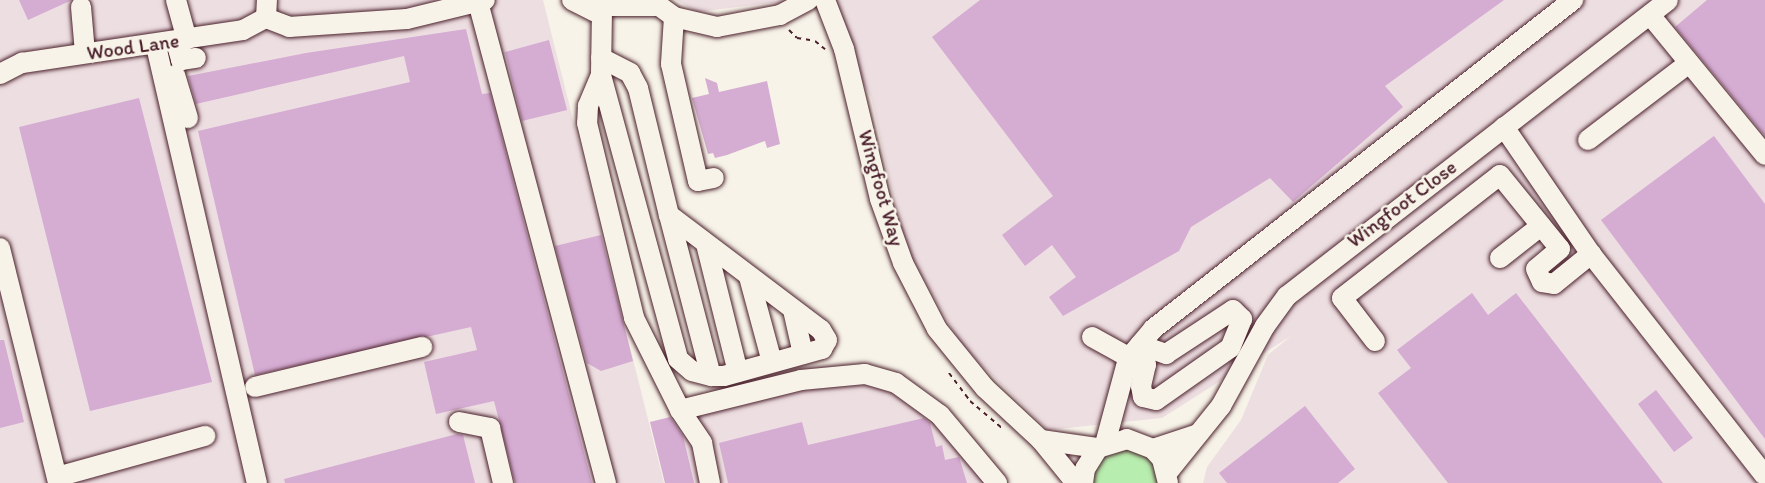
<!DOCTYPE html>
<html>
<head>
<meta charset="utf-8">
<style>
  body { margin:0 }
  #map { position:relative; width:1765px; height:483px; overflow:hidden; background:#f7f3e8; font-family:Itim,sans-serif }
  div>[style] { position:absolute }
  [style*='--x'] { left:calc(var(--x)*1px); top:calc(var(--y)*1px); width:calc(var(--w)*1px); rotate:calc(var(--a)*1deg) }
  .built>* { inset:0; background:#eddee1 }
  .green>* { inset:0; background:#b7edae }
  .building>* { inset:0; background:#d5acd2 }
  .path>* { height:2px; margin-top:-1px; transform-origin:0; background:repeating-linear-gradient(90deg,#4a1f2b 0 4.5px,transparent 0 9px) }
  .roads { filter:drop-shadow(0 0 2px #4a1f2b) drop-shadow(0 0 2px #4a1f2b) }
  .minor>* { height:20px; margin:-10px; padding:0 10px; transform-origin:10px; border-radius:10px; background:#f7f3e8 }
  span { translate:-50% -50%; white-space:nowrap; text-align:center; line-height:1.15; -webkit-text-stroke:5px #f7f3e8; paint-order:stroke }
  .street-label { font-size:20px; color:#4a1f2b }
</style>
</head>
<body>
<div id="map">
  <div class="built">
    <div style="clip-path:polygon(0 0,543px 0,664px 483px,0 483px)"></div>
    <div style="clip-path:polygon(676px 0,1765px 0,1765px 483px,1203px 483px,1207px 467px,1241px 420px,1268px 355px,1291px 336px,1162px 418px,1048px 430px,961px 345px,903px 242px,871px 97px,818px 3px,770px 3px,697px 12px)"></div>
    <div style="clip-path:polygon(843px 382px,872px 385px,918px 405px,990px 483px,665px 483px,650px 422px)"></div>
  </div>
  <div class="green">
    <div style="clip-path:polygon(1117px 446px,1150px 453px,1162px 483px,1090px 483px,1096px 460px)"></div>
  </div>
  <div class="building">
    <div style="clip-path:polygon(19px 0,72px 0,28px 20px)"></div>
    <div style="clip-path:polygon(980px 0,1504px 0,1385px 86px,1403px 107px,1293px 202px,1270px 178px,1191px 227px,1179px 251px,1063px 316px,1049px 297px,1076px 277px,1052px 245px,1025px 266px,1002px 235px,1053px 196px,932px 37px)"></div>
    <div style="clip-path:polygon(1707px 0,1765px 0,1765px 136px,1675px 27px)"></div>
    <div style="clip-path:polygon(466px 29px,482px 94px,490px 93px,592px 483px,515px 483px,494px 401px,436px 414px,424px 362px,477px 350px,471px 327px,255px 375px,198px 131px,410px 82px,404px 56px,196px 104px,188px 76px,306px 53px)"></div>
    <div style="clip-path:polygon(549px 40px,567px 110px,522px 121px,505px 52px)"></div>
    <div style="clip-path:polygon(705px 78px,717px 83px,719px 92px,767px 81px,780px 144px,767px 148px,765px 141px,727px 155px,715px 158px,713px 153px,708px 154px,692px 98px,709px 94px)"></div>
    <div style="clip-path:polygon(139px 98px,212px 382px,90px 411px,19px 127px)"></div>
    <div style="clip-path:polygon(1714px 136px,1765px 204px,1765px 439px,1601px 220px)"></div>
    <div style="clip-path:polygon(601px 235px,633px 361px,601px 371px,587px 363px,555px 246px)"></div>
    <div style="clip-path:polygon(1472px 293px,1488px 315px,1516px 293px,1663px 483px,1448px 483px,1378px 393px,1411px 368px,1397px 350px)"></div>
    <div style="clip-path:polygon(0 340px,4px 340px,24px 422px,0 428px)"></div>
    <div style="clip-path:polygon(1656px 390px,1693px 438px,1674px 452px,1638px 404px)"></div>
    <div style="clip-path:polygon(1305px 406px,1355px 469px,1338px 483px,1227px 483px,1219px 473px)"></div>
    <div style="clip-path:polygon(670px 417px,683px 436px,694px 483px,665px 483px,650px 422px)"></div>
    <div style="clip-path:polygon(924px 418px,930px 423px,936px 447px,942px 445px,945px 460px,959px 457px,967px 483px,728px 483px,719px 443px,802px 422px,808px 445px)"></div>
    <div style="clip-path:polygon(457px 434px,463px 435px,475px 483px,285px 483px,284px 479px)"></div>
  </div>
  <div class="path">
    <div style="--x:789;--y:30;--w:11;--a:45"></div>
    <div style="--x:797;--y:38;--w:18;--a:9"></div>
    <div style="--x:815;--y:41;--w:13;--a:39"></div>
    <div style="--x:949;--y:373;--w:35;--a:53"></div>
    <div style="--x:970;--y:401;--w:43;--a:40.3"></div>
  </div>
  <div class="roads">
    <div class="minor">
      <div style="--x:176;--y:0;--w:41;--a:74.6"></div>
      <div style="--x:572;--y:0;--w:25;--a:27"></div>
      <div style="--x:594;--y:11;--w:27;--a:-24"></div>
      <div style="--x:651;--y:0;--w:29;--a:36"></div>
      <div style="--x:674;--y:17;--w:44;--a:13.1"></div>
      <div style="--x:717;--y:27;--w:64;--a:-10.8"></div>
      <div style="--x:780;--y:15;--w:32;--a:-28"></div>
      <div style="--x:825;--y:0;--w:53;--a:68.8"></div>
      <div style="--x:844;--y:49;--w:154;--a:76.5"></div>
      <div style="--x:880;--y:199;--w:68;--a:70.2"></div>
      <div style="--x:903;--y:263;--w:74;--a:62.7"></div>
      <div style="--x:937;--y:329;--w:76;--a:50.9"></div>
      <div style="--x:985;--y:388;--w:76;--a:42.9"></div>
      <div style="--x:1041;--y:440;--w:55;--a:50.9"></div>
      <div style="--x:478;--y:2;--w:498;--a:75.1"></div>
      <div style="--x:612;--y:6;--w:45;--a:0"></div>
      <div style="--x:81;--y:7;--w:46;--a:85"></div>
      <div style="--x:602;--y:10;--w:65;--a:90.9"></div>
      <div style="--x:601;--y:75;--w:34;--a:113"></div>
      <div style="--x:588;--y:106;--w:17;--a:93"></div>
      <div style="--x:587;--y:123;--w:201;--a:76.4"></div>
      <div style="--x:634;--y:318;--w:103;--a:63.4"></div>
      <div style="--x:680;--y:410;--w:40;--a:56"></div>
      <div style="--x:702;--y:443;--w:41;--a:78.7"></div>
      <div style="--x:1650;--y:15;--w:181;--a:50.6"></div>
      <div style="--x:674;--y:17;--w:47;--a:93.7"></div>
      <div style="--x:671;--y:64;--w:120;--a:77"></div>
      <div style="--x:698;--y:181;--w:16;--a:-11"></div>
      <div style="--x:266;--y:18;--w:18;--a:-87"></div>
      <div style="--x:176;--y:42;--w:19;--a:74"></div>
      <div style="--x:181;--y:60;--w:15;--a:-8"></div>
      <div style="--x:156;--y:46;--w:449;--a:77"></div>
      <div style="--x:601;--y:58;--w:33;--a:27"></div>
      <div style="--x:630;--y:73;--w:17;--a:62"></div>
      <div style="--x:638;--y:88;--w:131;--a:76.3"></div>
      <div style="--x:669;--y:215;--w:166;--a:75.4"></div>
      <div style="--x:711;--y:376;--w:13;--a:0"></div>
      <div style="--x:724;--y:376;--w:102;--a:-15.4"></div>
      <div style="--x:822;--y:349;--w:10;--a:-61"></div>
      <div style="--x:827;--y:340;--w:12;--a:-121"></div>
      <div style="--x:821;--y:330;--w:191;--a:-142.9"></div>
      <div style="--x:0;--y:74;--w:25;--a:-27"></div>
      <div style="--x:22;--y:63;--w:223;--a:-8.5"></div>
      <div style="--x:243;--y:30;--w:26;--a:-28"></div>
      <div style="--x:266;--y:18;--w:25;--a:21"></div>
      <div style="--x:289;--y:27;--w:118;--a:-3.9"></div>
      <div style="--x:407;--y:19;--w:80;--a:-13.7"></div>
      <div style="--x:175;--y:75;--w:45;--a:73.2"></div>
      <div style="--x:601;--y:75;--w:294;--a:74.8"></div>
      <div style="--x:678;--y:359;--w:18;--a:41"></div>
      <div style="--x:692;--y:371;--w:20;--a:15"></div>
      <div style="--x:1504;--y:127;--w:154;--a:55.6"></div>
      <div style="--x:1591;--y:254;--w:281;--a:51.9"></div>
      <div style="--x:1588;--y:140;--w:127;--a:-37.3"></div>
      <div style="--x:706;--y:244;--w:132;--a:76"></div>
      <div style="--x:0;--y:248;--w:242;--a:76.1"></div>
      <div style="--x:1500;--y:258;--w:52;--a:-38"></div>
      <div style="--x:749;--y:277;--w:88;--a:74.9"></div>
      <div style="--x:793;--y:310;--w:45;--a:77.2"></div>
      <div style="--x:1233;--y:310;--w:13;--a:45"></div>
      <div style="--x:1242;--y:319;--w:31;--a:112"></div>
      <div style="--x:1230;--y:348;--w:90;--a:144.9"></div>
      <div style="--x:1156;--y:400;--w:13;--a:-167"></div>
      <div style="--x:1143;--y:397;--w:11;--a:-100"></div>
      <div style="--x:1141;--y:386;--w:22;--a:-77"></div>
      <div style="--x:1146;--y:365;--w:21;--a:-107"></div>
      <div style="--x:1140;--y:345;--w:28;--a:19"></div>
      <div style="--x:1166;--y:354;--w:80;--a:-33.3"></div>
      <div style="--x:1092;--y:337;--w:43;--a:28.9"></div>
      <div style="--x:1375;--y:341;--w:54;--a:-127.5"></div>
      <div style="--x:1342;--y:298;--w:200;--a:-37.9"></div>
      <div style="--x:1500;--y:175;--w:95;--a:51"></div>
      <div style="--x:1560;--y:249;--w:31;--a:140"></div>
      <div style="--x:1536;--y:269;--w:14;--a:65"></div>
      <div style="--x:1542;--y:282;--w:12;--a:9"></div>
      <div style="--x:1554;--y:284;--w:48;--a:-39"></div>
      <div style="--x:255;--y:387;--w:172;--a:-13.5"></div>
      <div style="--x:680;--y:410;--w:125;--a:-13.9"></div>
      <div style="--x:801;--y:380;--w:64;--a:-5.4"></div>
      <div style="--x:865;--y:374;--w:32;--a:16"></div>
      <div style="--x:896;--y:383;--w:54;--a:36"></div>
      <div style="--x:940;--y:415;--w:89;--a:50"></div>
      <div style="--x:459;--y:422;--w:32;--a:11"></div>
      <div style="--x:490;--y:428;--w:57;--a:76.7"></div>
      <div style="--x:1041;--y:440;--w:58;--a:8"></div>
      <div style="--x:1105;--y:444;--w:88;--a:-74.9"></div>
      <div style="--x:1128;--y:359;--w:39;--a:-50"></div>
      <div style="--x:1153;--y:329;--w:534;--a:-38.07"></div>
      <div style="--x:1153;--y:449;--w:47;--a:-18.4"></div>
      <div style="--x:1167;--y:473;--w:86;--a:-51.1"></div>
      <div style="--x:1221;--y:406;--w:91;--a:-61.2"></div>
      <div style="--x:1265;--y:326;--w:37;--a:-54"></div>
      <div style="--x:1287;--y:296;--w:482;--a:-37.8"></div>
      <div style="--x:57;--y:477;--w:154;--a:-15.5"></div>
      <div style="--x:1083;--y:483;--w:14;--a:-82"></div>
      <div style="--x:1085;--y:469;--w:25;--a:-58"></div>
      <div style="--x:1098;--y:448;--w:30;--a:-17"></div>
      <div style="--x:1127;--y:439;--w:28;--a:21"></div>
      <div style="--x:1153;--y:449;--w:13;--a:48"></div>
      <div style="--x:1162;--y:459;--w:25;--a:76"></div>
    </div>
  </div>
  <div class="street-label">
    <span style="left:133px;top:47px;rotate:-8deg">Wood Lane</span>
    <span style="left:881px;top:188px;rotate:74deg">Wingfoot Way</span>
    <span style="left:1402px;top:204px;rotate:-37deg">Wingfoot Close</span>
  </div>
</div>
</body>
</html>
